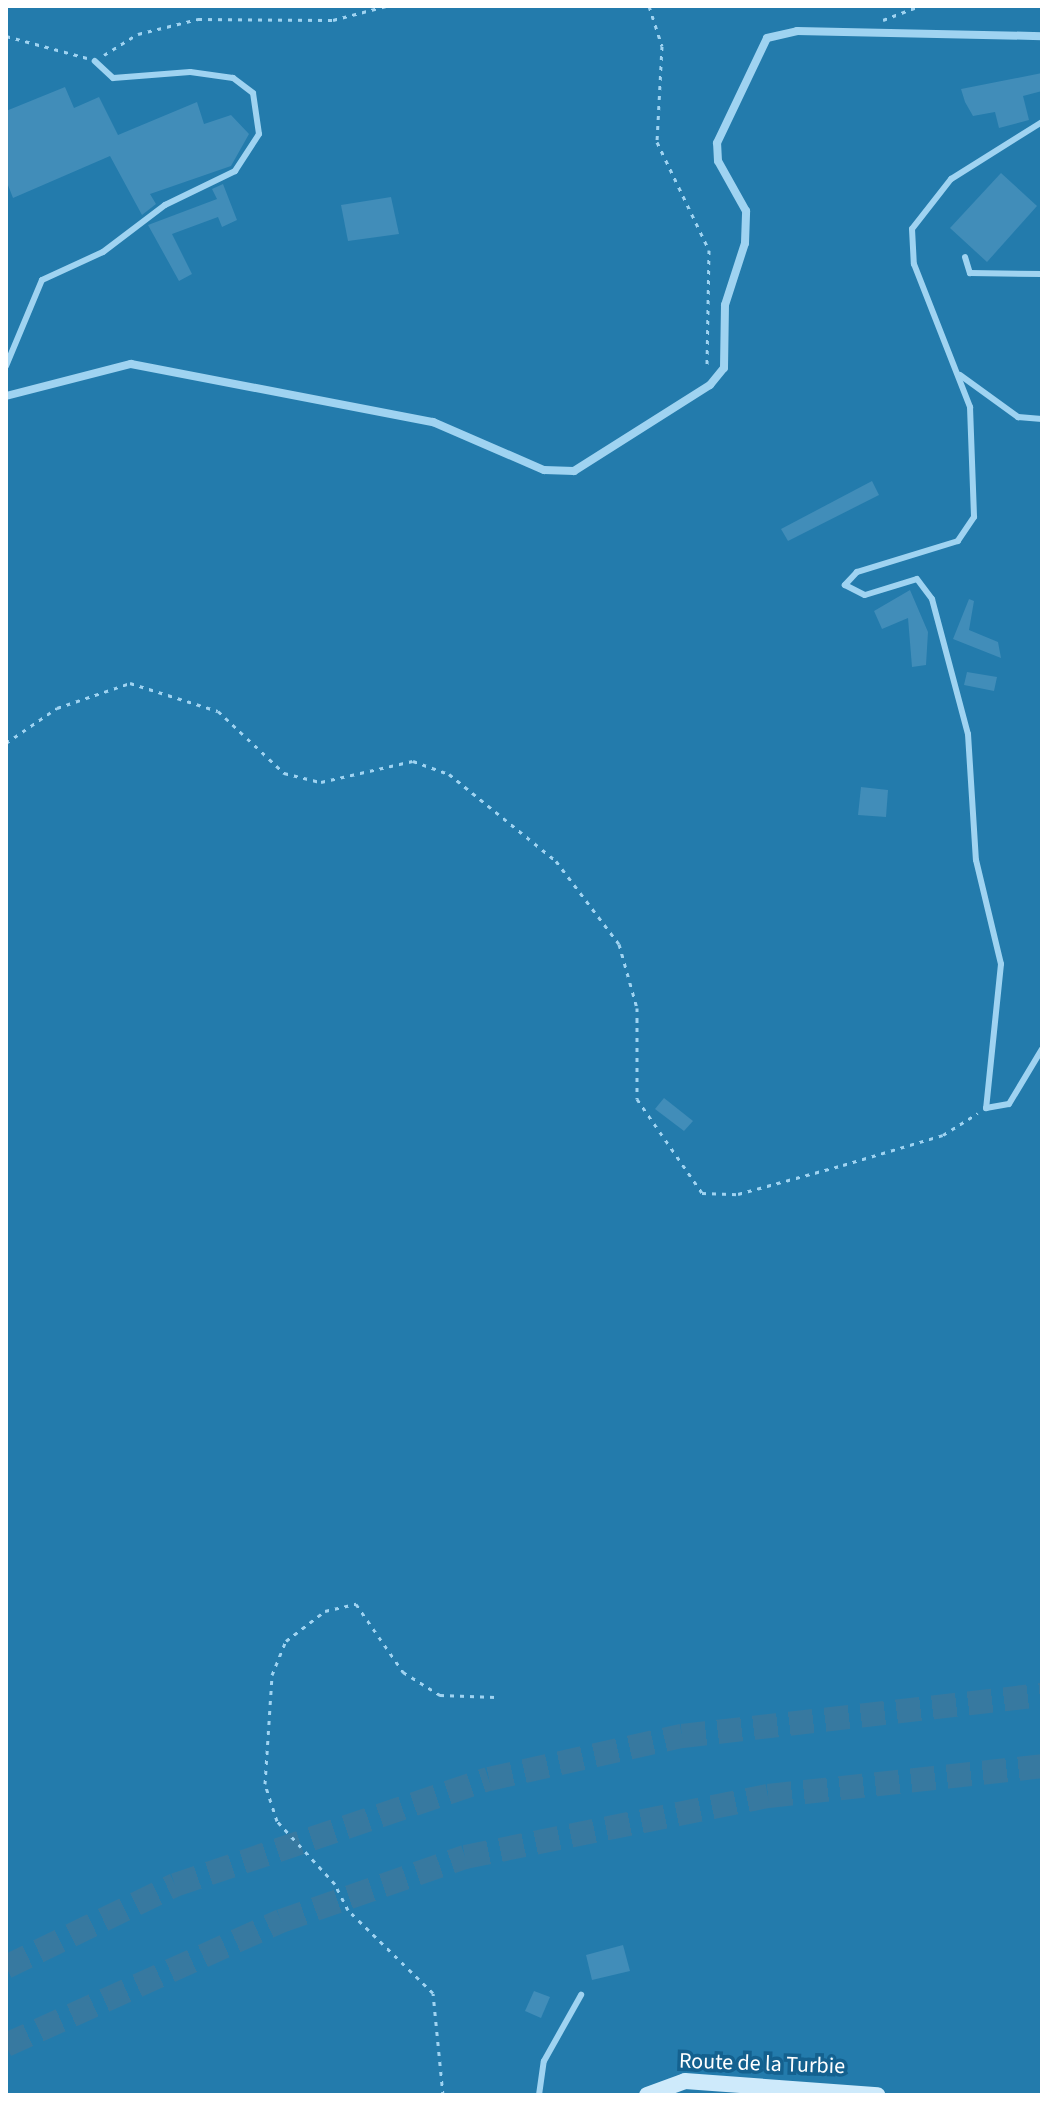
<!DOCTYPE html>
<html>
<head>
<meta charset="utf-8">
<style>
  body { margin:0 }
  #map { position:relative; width:1048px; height:2101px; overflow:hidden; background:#14618f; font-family:"Source Sans 3",sans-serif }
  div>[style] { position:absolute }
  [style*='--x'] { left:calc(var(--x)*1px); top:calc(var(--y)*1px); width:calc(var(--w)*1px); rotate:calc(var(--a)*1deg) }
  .green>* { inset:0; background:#237bac }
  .building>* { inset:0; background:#418db9 }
  .motorway-tunnel>* { height:24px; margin-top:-12px; transform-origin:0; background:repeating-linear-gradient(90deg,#3779a0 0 24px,transparent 0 36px) }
  .path>* { height:3px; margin-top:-1.5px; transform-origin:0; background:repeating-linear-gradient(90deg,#9fd3f1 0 4px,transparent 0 10px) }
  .service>* { height:6px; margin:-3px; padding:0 3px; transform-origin:3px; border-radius:3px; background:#9fd3f1 }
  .minor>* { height:8px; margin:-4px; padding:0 4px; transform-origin:4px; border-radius:4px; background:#9fd3f1 }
  .secondary>* { height:16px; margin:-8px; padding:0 8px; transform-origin:8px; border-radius:8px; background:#ceeafb }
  span { translate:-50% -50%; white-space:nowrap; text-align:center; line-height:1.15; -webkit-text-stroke:7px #14618f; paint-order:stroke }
  .street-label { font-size:22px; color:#fff }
  .frame { position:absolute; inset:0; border:8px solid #fff; pointer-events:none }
</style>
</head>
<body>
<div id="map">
  <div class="green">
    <div style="clip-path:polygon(6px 6px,1042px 6px,1042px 2095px,6px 2095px)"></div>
  </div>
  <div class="building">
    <div style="clip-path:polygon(1042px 73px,1042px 91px,1023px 96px,1029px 120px,999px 128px,995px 112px,973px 116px,965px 102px,961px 89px)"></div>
    <div style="clip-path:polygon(65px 87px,74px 108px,99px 97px,118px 135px,197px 102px,204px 124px,231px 115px,249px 134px,231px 166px,150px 194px,156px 204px,142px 215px,110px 156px,13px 198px,6px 180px,6px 111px)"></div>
    <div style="clip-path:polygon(1001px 173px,1037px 206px,987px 262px,950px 228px)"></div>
    <div style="clip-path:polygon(223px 184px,237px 220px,222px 227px,218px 217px,172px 234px,192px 274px,179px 281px,148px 225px,217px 199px,212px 189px)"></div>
    <div style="clip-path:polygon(391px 197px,399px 234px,348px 241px,341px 205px)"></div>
    <div style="clip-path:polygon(872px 481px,879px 495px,788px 541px,781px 529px)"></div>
    <div style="clip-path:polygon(910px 590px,928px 632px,926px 665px,912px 667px,908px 618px,882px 629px,874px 611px)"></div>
    <div style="clip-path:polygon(969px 599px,974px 601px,969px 630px,998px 642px,1001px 658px,953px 639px)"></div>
    <div style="clip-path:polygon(967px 672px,997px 677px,994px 691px,964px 685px)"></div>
    <div style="clip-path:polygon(861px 787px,888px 790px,886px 817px,858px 815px)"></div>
    <div style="clip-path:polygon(664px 1098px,693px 1121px,684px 1131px,655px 1109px)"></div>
    <div style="clip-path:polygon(623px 1945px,630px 1971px,592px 1980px,586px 1955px)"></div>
    <div style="clip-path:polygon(534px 1991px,550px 1997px,541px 2018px,525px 2011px)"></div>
  </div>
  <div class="motorway-tunnel">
    <div style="--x:6;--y:1967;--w:188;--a:-25.9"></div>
    <div style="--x:175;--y:1885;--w:331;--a:-18.7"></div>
    <div style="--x:489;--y:1779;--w:198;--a:-12.6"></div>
    <div style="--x:682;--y:1736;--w:362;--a:-6.5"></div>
    <div style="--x:6;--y:2045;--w:302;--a:-24.3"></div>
    <div style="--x:281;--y:1921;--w:195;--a:-19.2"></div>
    <div style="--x:465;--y:1857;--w:309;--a:-11.4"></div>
    <div style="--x:768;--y:1796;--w:276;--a:-6.2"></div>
  </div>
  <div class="path">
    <div style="--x:649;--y:6;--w:42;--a:72"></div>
    <div style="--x:662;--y:46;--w:96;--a:93"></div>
    <div style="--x:657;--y:142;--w:120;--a:64.3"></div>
    <div style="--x:709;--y:250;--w:119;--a:91"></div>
    <div style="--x:883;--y:20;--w:39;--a:-21"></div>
    <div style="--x:6;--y:36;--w:84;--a:15.2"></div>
    <div style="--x:104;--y:55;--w:40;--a:-32"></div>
    <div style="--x:138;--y:34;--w:62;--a:-14"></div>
    <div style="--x:198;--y:19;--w:135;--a:0.4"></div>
    <div style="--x:333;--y:20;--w:55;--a:-14.8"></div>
    <div style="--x:6;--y:743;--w:62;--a:-34.5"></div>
    <div style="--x:57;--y:708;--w:77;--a:-18.9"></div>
    <div style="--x:130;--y:683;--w:92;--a:17.7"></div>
    <div style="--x:218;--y:711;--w:91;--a:43.2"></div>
    <div style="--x:284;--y:773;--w:38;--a:14"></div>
    <div style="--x:321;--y:782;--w:94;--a:-12.9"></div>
    <div style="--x:413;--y:761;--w:38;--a:20"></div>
    <div style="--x:449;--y:774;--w:138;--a:39.1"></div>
    <div style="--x:556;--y:861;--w:104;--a:52.8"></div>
    <div style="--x:619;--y:944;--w:66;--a:74.3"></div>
    <div style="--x:637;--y:1008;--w:91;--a:90"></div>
    <div style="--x:637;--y:1099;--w:114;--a:55.3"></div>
    <div style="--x:702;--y:1193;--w:36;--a:2"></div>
    <div style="--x:738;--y:1194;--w:109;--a:-15.4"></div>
    <div style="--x:843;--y:1165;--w:104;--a:-16.7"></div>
    <div style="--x:943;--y:1135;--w:41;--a:-32.2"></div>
    <div style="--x:443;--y:2095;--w:102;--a:-95.6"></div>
    <div style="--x:433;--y:1993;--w:119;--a:-135.7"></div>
    <div style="--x:348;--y:1910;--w:29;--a:-117"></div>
    <div style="--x:335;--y:1884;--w:86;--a:-132.6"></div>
    <div style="--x:277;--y:1821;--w:39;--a:-108"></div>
    <div style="--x:265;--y:1784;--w:109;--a:-86.3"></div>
    <div style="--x:272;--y:1675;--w:37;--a:-68"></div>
    <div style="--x:286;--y:1641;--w:49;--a:-37.6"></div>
    <div style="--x:325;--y:1611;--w:32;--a:-13"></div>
    <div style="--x:356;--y:1604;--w:83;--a:55.3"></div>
    <div style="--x:403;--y:1672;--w:44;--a:31.9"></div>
    <div style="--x:440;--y:1695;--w:56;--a:2"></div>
  </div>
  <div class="service">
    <div style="--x:1042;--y:122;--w:107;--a:147.9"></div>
    <div style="--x:951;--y:179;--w:63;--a:128"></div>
    <div style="--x:912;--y:229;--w:35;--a:87"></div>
    <div style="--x:914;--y:264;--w:154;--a:68.6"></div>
    <div style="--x:970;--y:407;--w:110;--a:87.9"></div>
    <div style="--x:974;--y:517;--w:29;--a:124"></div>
    <div style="--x:958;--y:541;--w:106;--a:162.9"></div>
    <div style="--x:857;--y:572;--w:18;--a:133"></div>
    <div style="--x:845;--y:585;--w:22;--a:27"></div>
    <div style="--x:865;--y:595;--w:54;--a:-17.1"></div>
    <div style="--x:917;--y:579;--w:25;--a:53"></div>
    <div style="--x:932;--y:599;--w:140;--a:75.1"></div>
    <div style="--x:968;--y:734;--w:126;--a:86.4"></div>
    <div style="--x:976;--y:860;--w:107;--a:76.5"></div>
    <div style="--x:1001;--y:964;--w:145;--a:95.9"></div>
    <div style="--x:986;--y:1108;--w:23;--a:-10"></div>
    <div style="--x:1009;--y:1104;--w:64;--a:-59"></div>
    <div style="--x:965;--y:257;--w:17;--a:73"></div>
    <div style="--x:970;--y:273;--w:72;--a:0.8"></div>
    <div style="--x:6;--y:366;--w:93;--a:-67.3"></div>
    <div style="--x:42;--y:280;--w:67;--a:-24.7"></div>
    <div style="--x:103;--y:252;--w:78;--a:-37.2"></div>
    <div style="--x:165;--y:205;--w:78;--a:-25.9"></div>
    <div style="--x:235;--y:171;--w:44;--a:-57"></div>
    <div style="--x:259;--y:134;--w:41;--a:-98.3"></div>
    <div style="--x:253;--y:93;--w:25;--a:-143"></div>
    <div style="--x:233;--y:78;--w:43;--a:-172.1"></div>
    <div style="--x:190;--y:72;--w:77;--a:175.5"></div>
    <div style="--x:113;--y:78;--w:25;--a:-137"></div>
    <div style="--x:960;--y:375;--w:72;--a:35.9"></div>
    <div style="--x:1018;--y:417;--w:24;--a:5"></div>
    <div style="--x:539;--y:2095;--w:34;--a:-82"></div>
    <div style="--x:544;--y:2061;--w:76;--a:-60.7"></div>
  </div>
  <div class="minor">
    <div style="--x:6;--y:396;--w:129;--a:-14.4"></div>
    <div style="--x:131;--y:364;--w:308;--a:10.9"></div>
    <div style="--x:433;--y:422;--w:121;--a:23.4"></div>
    <div style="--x:544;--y:470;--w:30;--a:2"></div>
    <div style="--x:574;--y:471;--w:161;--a:-32.3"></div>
    <div style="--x:710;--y:385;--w:22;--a:-51"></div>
    <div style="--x:724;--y:368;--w:63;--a:-89.1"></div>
    <div style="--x:725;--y:305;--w:65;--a:-72.1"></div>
    <div style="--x:745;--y:243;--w:32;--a:-88"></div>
    <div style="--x:746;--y:211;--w:57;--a:-119.2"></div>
    <div style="--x:718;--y:161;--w:18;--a:-93"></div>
    <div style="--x:717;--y:143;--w:116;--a:-64.5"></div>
    <div style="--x:767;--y:38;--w:31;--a:-13"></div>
    <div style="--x:797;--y:31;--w:245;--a:1.2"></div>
  </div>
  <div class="secondary">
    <div style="--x:647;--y:2095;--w:40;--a:-20.2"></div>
    <div style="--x:685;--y:2081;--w:193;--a:4.2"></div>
  </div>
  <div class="street-label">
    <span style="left:762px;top:2064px;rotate:2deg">Route de la Turbie</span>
  </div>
  <div class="frame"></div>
</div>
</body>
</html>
